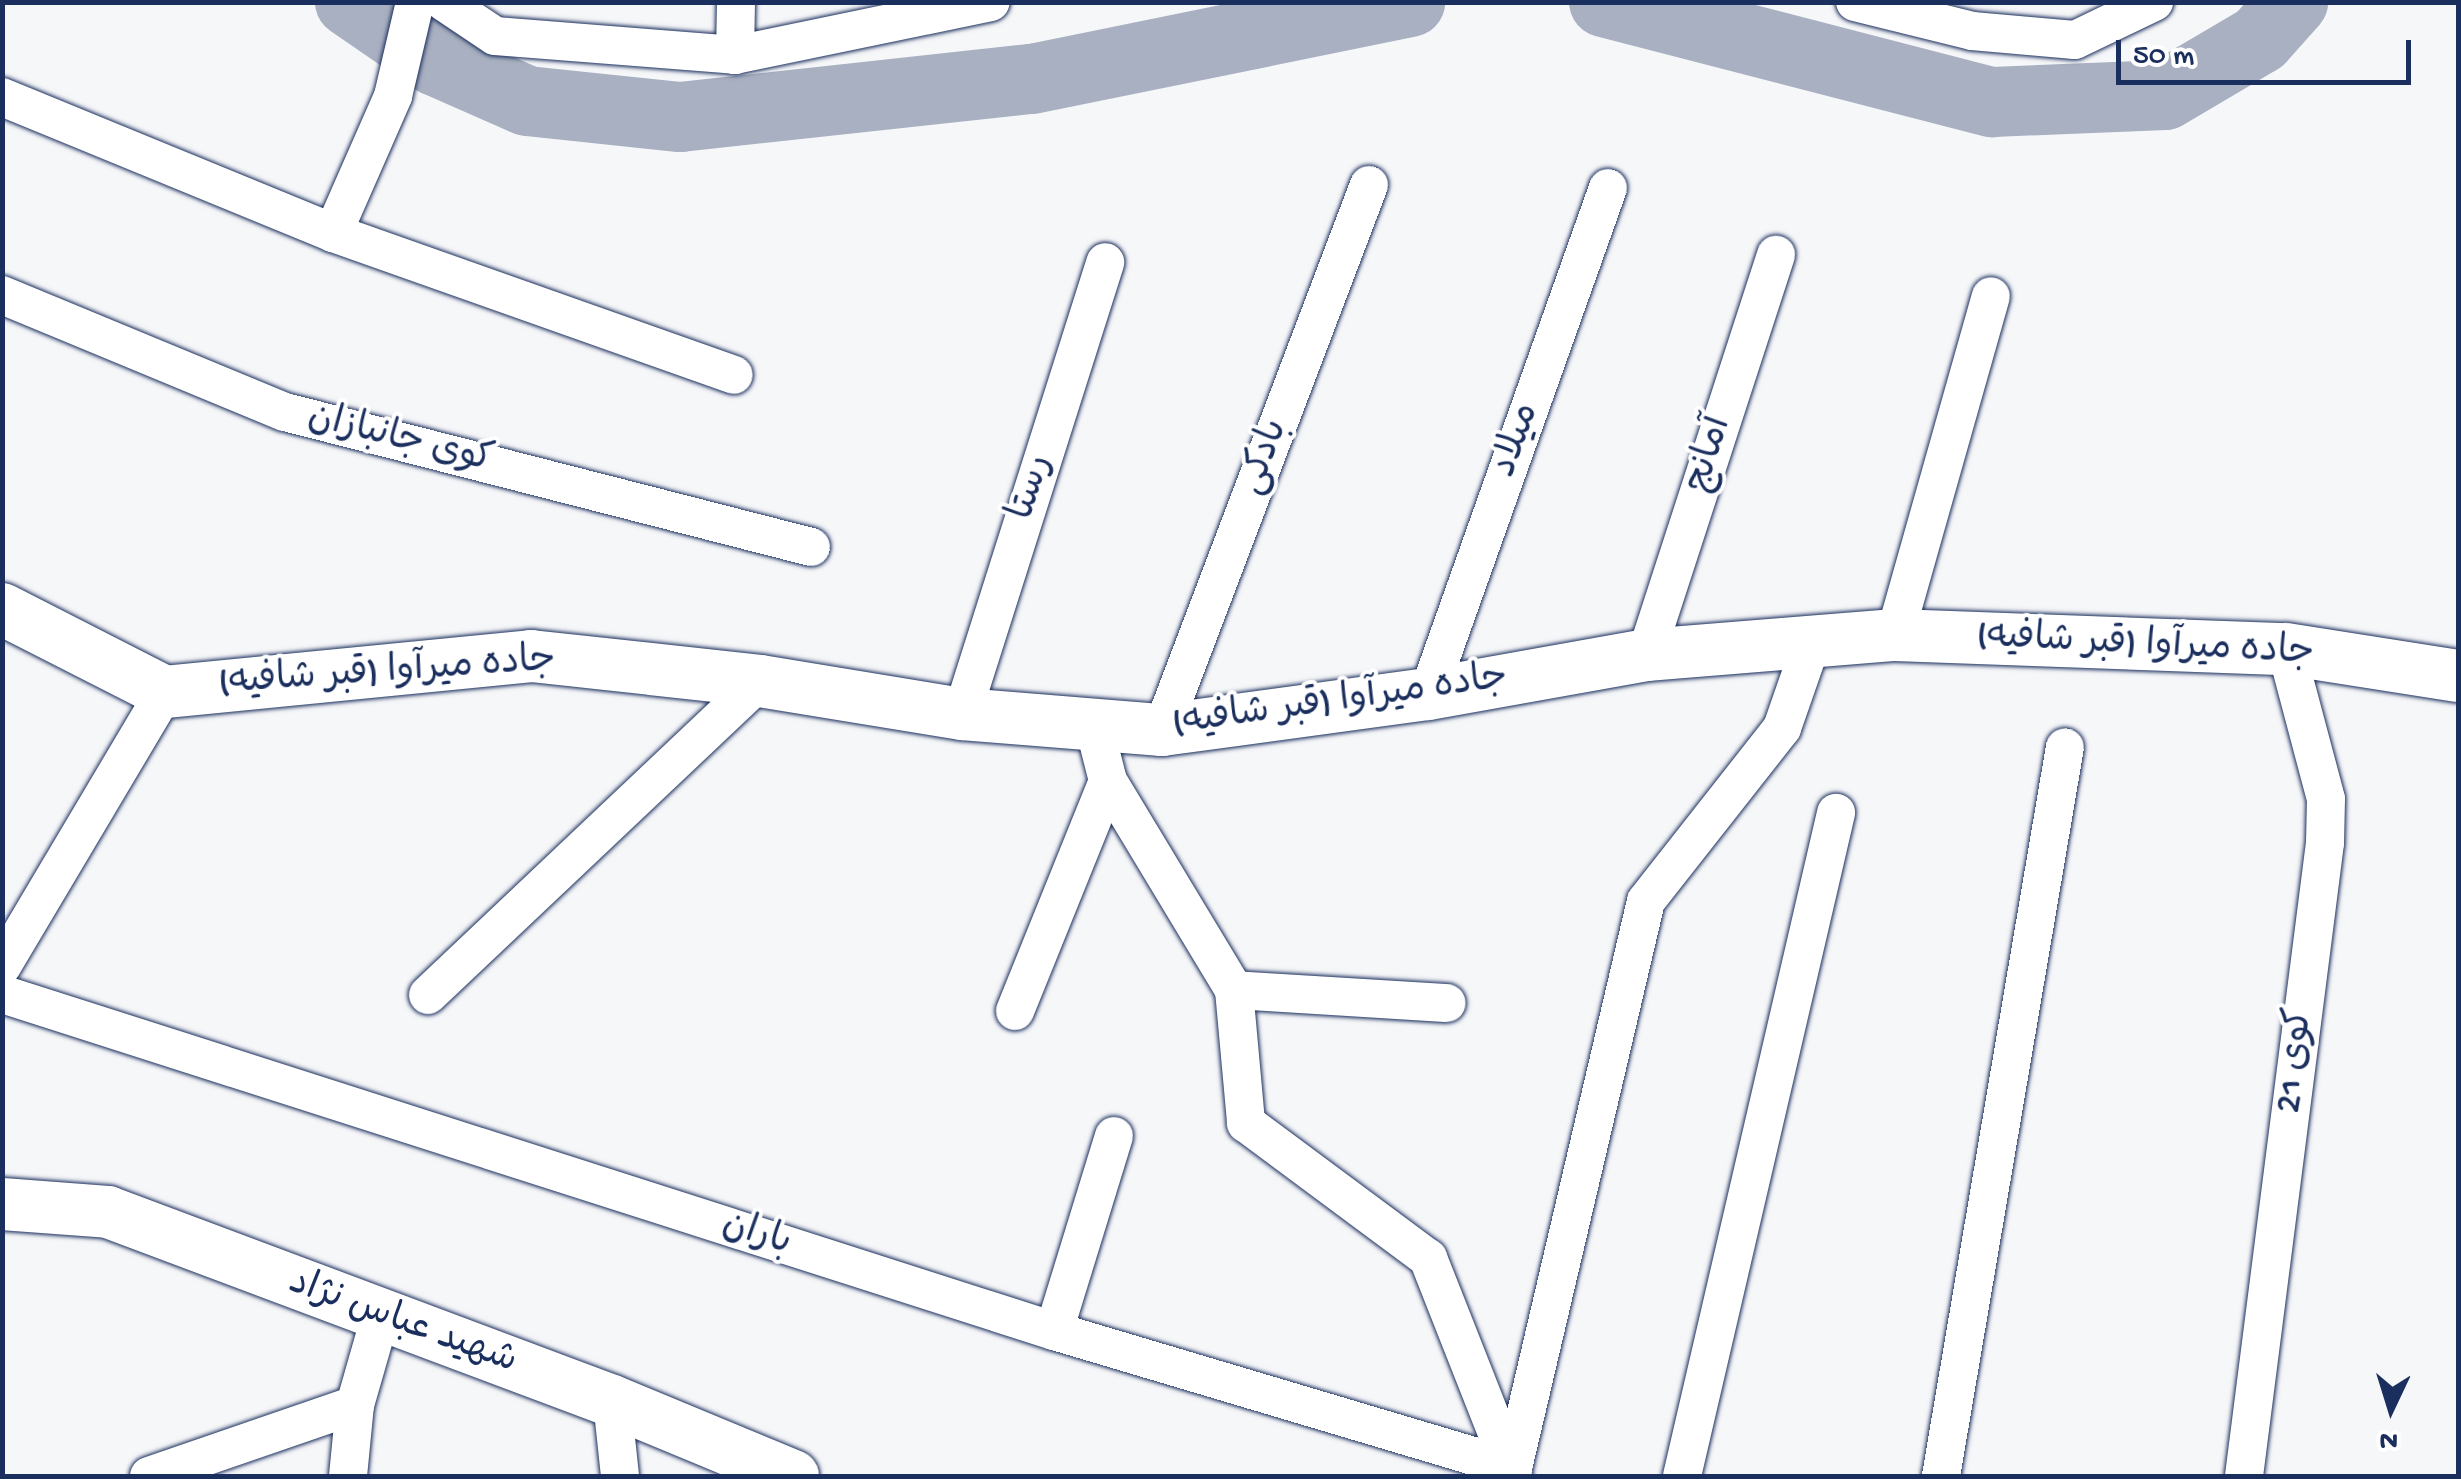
<!DOCTYPE html>
<html>
<head>
<meta charset="utf-8">
<style>
  body { margin:0 }
  #map { position:relative; width:2461px; height:1479px; overflow:hidden; background:#f6f7f9; font-family:"Gochi Hand","Playpen Sans Arabic",sans-serif }
  div>[style] { position:absolute }
  [style*='--x'] { left:calc(var(--x)*1px); top:calc(var(--y)*1px); width:calc(var(--w)*1px); rotate:calc(var(--a)*1deg) }
  .river>* { height:70px; margin:-35px; padding:0 35px; transform-origin:35px; border-radius:35px; background:#a9b0c1 }
  .roads { filter:drop-shadow(0 0 2px #1b2f5e) drop-shadow(0 0 2px #1b2f5e) }
  .street>* { height:38px; margin:-19px; padding:0 19px; transform-origin:19px; border-radius:19px; background:#fff }
  .secondary>* { height:52px; margin:-26px; padding:0 26px; transform-origin:26px; border-radius:26px; background:#fff }
  span { translate:-50% -50%; white-space:nowrap; text-align:center; line-height:1.15; -webkit-text-stroke:8px #fff; paint-order:stroke }
  .street-label { font-size:38px; color:#1b2f5e }
  .frame { position:absolute; inset:0; border:5px solid #1b2f5e; pointer-events:none }
  .north { position:absolute; left:2341px; top:1359px; width:100px; height:100px; -webkit-text-stroke:8px #fff; paint-order:stroke; rotate:184deg; font-size:28px; font-weight:700; line-height:40px; text-align:center; color:#1b2f5e }
  .north::after { content:''; display:block; margin:auto; width:35px; height:45px; background:#1b2f5e; clip-path:polygon(50% 0,100% 100%,50% 72%,0 100%) }
  .scale { position:absolute; left:2116px; top:40px; width:295px; height:45px; box-sizing:border-box; border:5px solid #1b2f5e; border-top:0; padding-left:12px; font-size:30px; line-height:35px; white-space:nowrap; color:#1b2f5e; -webkit-text-stroke:8px #fff; paint-order:stroke }
</style>
</head>
<body>
<div id="map">
  <div class="river">
    <div style="--x:350;--y:2;--w:104;--a:34.5"></div>
    <div style="--x:436;--y:61;--w:99;--a:23.7"></div>
    <div style="--x:527;--y:101;--w:154;--a:6"></div>
    <div style="--x:680;--y:117;--w:354;--a:-6.2"></div>
    <div style="--x:1032;--y:79;--w:386;--a:-11.5"></div>
    <div style="--x:1604;--y:2;--w:401;--a:14.5"></div>
    <div style="--x:1992;--y:102;--w:173;--a:-2.3"></div>
    <div style="--x:2165;--y:95;--w:110;--a:-30.5"></div>
    <div style="--x:2260;--y:39;--w:50;--a:-48.3"></div>
  </div>
  <div class="roads">
    <div class="street">
      <div style="--x:444;--y:2;--w:61;--a:33.7"></div>
      <div style="--x:495;--y:36;--w:241;--a:4.5"></div>
      <div style="--x:735;--y:55;--w:261;--a:-11.7"></div>
      <div style="--x:1855;--y:2;--w:121;--a:13.9"></div>
      <div style="--x:1972;--y:31;--w:103;--a:5"></div>
      <div style="--x:2075;--y:40;--w:88;--a:-25.7"></div>
      <div style="--x:735;--y:55;--w:53;--a:-88.9"></div>
      <div style="--x:2;--y:97;--w:358;--a:22.3"></div>
      <div style="--x:333;--y:233;--w:425;--a:19.5"></div>
      <div style="--x:333;--y:233;--w:150;--a:-66.3"></div>
      <div style="--x:393;--y:96;--w:97;--a:-76.8"></div>
      <div style="--x:2;--y:295;--w:306;--a:22.5"></div>
      <div style="--x:285;--y:412;--w:543;--a:14.39"></div>
      <div style="--x:1895;--y:635;--w:352;--a:-74.2"></div>
      <div style="--x:1646;--y:655;--w:421;--a:-72"></div>
      <div style="--x:1428;--y:694;--w:537;--a:-70.42"></div>
      <div style="--x:962;--y:714;--w:474;--a:-72.4"></div>
      <div style="--x:1093;--y:722;--w:61;--a:75.7"></div>
      <div style="--x:1108;--y:781;--w:244;--a:58.9"></div>
      <div style="--x:1234;--y:990;--w:134;--a:84.8"></div>
      <div style="--x:1246;--y:1123;--w:227;--a:36.6"></div>
      <div style="--x:1428;--y:1258;--w:232;--a:68.5"></div>
      <div style="--x:1162;--y:730;--w:583;--a:-69.2"></div>
      <div style="--x:2;--y:966;--w:319;--a:-59.3"></div>
      <div style="--x:1234;--y:990;--w:213;--a:3.5"></div>
      <div style="--x:2;--y:994;--w:1105;--a:17.76"></div>
      <div style="--x:1054;--y:1331;--w:479;--a:16.6"></div>
      <div style="--x:1513;--y:1468;--w:582;--a:-76.8"></div>
      <div style="--x:1646;--y:901;--w:220;--a:-51.8"></div>
      <div style="--x:1782;--y:728;--w:91;--a:-70.8"></div>
      <div style="--x:428;--y:995;--w:457;--a:-43.4"></div>
      <div style="--x:1015;--y:1011;--w:248;--a:-68"></div>
      <div style="--x:1054;--y:1331;--w:204;--a:-72.9"></div>
      <div style="--x:612;--y:1401;--w:75;--a:83.9"></div>
      <div style="--x:149;--y:1476;--w:218;--a:-19"></div>
      <div style="--x:348;--y:1476;--w:71;--a:-84.4"></div>
      <div style="--x:355;--y:1405;--w:91;--a:-74"></div>
      <div style="--x:1682;--y:1476;--w:681;--a:-76.92"></div>
      <div style="--x:1941;--y:1476;--w:739;--a:-80.35"></div>
      <div style="--x:2244;--y:1476;--w:638;--a:-82.71"></div>
      <div style="--x:2325;--y:843;--w:44;--a:-88.7"></div>
      <div style="--x:2326;--y:799;--w:155;--a:-104.9"></div>
    </div>
    <div class="secondary">
      <div style="--x:2;--y:609;--w:183;--a:27"></div>
      <div style="--x:165;--y:692;--w:368;--a:-5.6"></div>
      <div style="--x:531;--y:656;--w:230;--a:6.2"></div>
      <div style="--x:760;--y:681;--w:205;--a:9.3"></div>
      <div style="--x:962;--y:714;--w:201;--a:4.6"></div>
      <div style="--x:1162;--y:730;--w:268;--a:-7.7"></div>
      <div style="--x:1428;--y:694;--w:221;--a:-10.1"></div>
      <div style="--x:1646;--y:655;--w:250;--a:-4.6"></div>
      <div style="--x:1895;--y:635;--w:391;--a:2.1"></div>
      <div style="--x:2286;--y:649;--w:174;--a:8.9"></div>
      <div style="--x:2;--y:1204;--w:106;--a:4.3"></div>
      <div style="--x:108;--y:1212;--w:538;--a:20.56"></div>
      <div style="--x:612;--y:1401;--w:196;--a:22.5"></div>
    </div>
  </div>
  <div class="street-label">
    <span style="left:400px;top:441px;rotate:14deg">کوی جانبازان</span>
    <span style="left:1518px;top:441px;rotate:-70deg">میلاد</span>
    <span style="left:1711px;top:455px;rotate:-72deg">آمانج</span>
    <span style="left:1266px;top:458px;rotate:-69deg">بادکی</span>
    <span style="left:1033px;top:488px;rotate:-72deg">رستا</span>
    <span style="left:2145px;top:647px;rotate:3deg">جاده میرآوا (قبر شافیه)</span>
    <span style="left:387px;top:674px;rotate:-4deg">جاده میرآوا (قبر شافیه)</span>
    <span style="left:1340px;top:703px;rotate:-8deg">جاده میرآوا (قبر شافیه)</span>
    <span style="left:2297px;top:1061px;rotate:-83deg">کوی 21</span>
    <span style="left:756px;top:1236px;rotate:18deg">باران</span>
    <span style="left:402px;top:1324px;rotate:20deg">شهید عباس نژاد</span>
  </div>
  <div class="frame"></div>
  <div class="north">N</div>
  <div class="scale">50 m</div>
</div>
</body>
</html>
